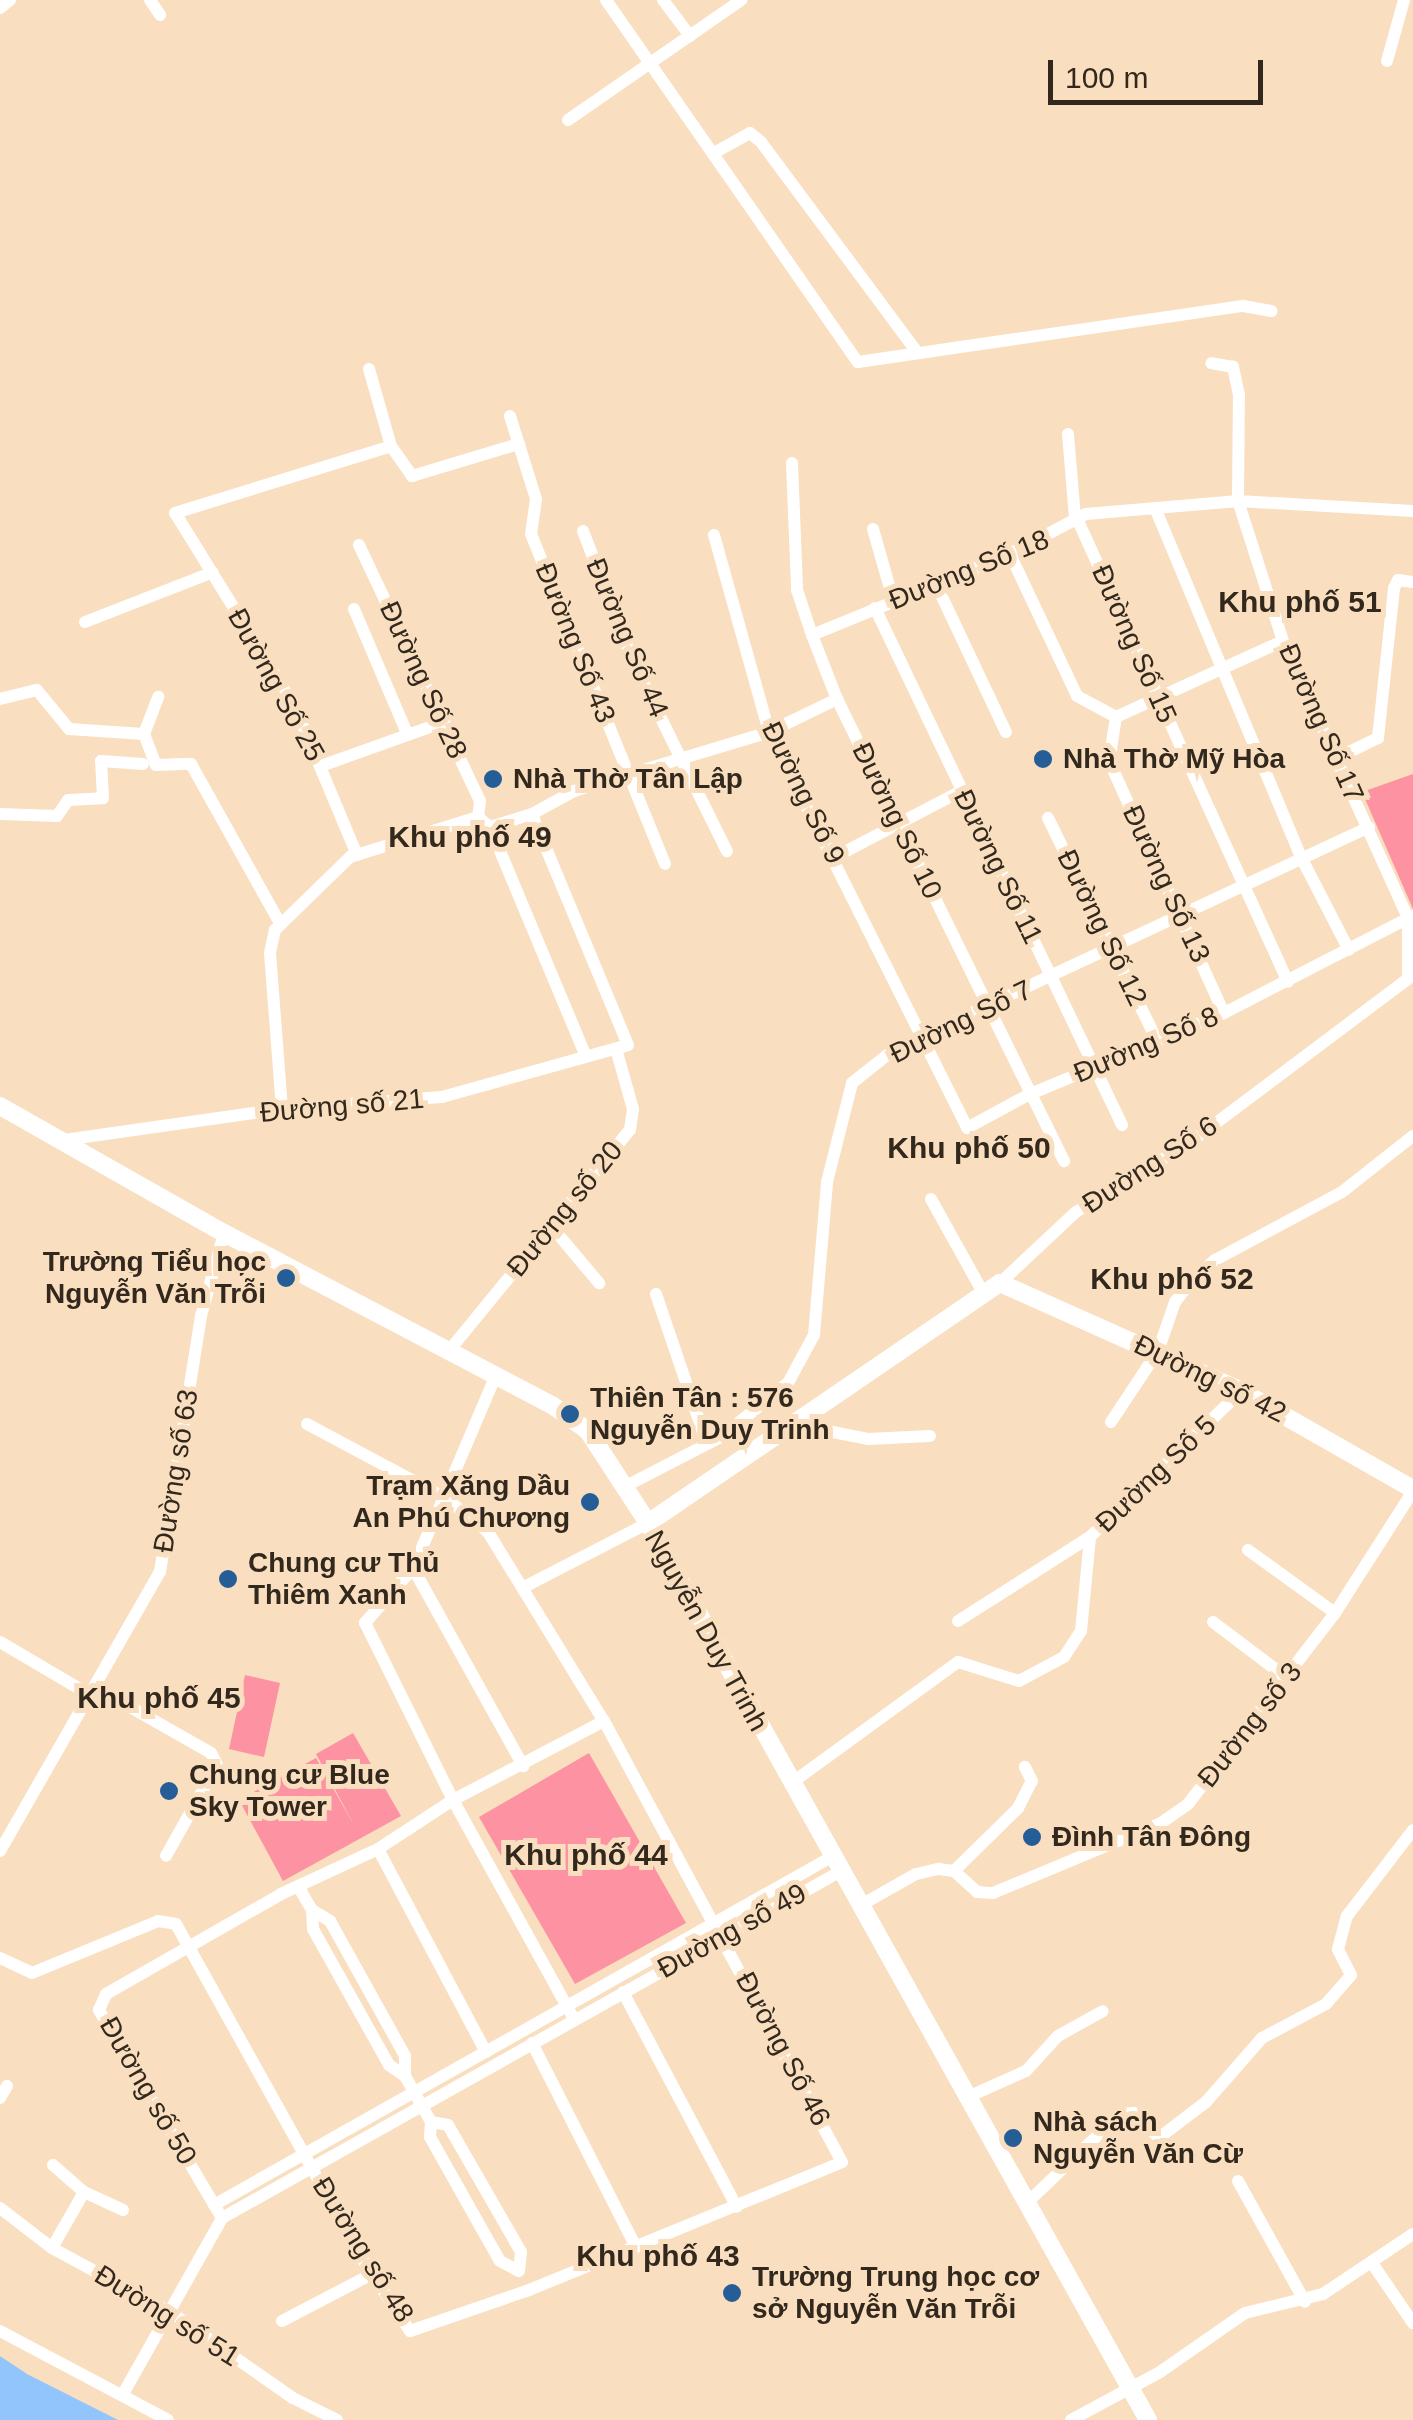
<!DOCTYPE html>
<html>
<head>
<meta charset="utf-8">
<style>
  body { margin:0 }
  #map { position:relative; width:1413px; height:2420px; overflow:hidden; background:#f9debf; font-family:Helvetica,sans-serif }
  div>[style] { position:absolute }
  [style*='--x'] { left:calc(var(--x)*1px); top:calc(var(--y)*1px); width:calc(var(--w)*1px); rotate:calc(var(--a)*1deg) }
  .green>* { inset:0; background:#fc92a2 }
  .water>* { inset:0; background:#92c5fc }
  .street>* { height:12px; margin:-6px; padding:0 6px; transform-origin:6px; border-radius:6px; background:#fff }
  .secondary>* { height:18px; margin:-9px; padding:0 9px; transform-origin:9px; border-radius:9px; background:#fff }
  .dots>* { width:28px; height:28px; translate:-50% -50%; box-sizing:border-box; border:5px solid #f9debf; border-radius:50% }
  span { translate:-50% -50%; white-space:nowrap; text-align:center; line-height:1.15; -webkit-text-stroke:10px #f9debf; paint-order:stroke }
  .street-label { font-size:28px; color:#32281d }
  .poi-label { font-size:28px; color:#32281d; font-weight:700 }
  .left { translate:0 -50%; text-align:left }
  .right { translate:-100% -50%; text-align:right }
  .neighbourhood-label { font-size:30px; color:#32281d; font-weight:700 }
  .scale { position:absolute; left:1048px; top:60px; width:215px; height:45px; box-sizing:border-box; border:5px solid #32281d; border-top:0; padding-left:12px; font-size:30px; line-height:35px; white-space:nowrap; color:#32281d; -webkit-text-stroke:8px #f9debf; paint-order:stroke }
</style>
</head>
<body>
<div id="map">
  <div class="green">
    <div style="clip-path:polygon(1413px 774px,1413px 909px,1362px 792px)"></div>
    <div style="clip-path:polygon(245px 1675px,280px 1683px,264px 1757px,229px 1749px)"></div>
    <div style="clip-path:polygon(353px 1733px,401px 1816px,283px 1881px,239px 1800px,316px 1758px,355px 1827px,316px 1754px)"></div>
    <div style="clip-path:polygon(589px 1753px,686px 1923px,575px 1984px,479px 1817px)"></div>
  </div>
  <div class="water">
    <div style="clip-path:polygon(0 2356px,27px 2374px,118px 2420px,0 2420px)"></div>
  </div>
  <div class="street">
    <div style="--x:150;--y:0;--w:18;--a:56"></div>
    <div style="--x:606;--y:0;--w:441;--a:55.2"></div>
    <div style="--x:858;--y:362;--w:389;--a:-8.3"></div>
    <div style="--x:1243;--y:306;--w:29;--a:10"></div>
    <div style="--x:663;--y:0;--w:45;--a:53.1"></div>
    <div style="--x:0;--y:8;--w:13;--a:-39"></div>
    <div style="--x:1387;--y:61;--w:63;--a:-74.4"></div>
    <div style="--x:568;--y:120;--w:211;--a:-34.7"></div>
    <div style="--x:714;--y:153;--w:41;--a:-29.1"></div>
    <div style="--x:750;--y:133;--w:14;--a:39"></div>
    <div style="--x:761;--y:142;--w:262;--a:53.4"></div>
    <div style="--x:369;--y:369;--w:80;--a:74.1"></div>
    <div style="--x:391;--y:446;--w:37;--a:55"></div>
    <div style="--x:412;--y:476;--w:112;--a:-16.7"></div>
    <div style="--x:510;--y:416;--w:87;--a:72.6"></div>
    <div style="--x:536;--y:499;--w:35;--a:98"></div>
    <div style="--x:531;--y:534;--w:356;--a:67.9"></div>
    <div style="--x:1068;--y:434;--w:83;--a:85.2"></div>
    <div style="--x:792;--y:463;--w:127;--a:87.7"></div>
    <div style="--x:797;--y:590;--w:47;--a:71.6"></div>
    <div style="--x:812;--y:635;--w:69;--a:68.7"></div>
    <div style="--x:837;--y:699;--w:515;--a:63.83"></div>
    <div style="--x:1155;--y:508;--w:381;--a:67.3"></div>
    <div style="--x:1302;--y:859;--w:102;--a:62.7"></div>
    <div style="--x:1079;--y:523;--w:504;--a:65.52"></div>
    <div style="--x:873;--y:529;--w:73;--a:74.1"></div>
    <div style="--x:583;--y:531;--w:142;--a:69"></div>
    <div style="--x:634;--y:664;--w:209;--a:63.6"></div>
    <div style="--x:714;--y:535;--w:205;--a:74.4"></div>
    <div style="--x:769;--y:732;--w:443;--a:63.4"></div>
    <div style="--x:967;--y:1128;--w:69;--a:-28.4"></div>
    <div style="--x:1028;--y:1095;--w:212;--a:-22.7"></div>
    <div style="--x:1224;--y:1013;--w:212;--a:-27.2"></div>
    <div style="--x:359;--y:545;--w:283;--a:64.7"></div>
    <div style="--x:480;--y:801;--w:16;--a:97"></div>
    <div style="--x:1010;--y:554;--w:157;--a:64.7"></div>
    <div style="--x:1077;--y:696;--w:44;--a:28.3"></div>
    <div style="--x:1116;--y:717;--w:45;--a:99"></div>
    <div style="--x:1109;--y:761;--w:277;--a:65.5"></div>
    <div style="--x:935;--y:582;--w:166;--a:64.7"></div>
    <div style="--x:875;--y:608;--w:573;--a:64.46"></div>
    <div style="--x:354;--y:609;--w:135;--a:66.9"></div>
    <div style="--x:85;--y:622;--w:137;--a:-21.3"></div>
    <div style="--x:812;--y:635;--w:214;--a:-22.2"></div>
    <div style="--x:1010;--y:554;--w:86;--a:-27.8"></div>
    <div style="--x:1086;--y:514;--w:153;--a:-4.9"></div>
    <div style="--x:1238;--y:501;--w:175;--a:3.3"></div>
    <div style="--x:0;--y:699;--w:38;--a:-14"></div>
    <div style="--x:37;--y:690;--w:50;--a:50.6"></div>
    <div style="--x:69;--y:729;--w:75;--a:3.8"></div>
    <div style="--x:144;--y:734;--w:40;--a:-69"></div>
    <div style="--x:1116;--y:717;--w:183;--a:-24.5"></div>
    <div style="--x:144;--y:734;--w:33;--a:69"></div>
    <div style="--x:156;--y:765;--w:35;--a:-2"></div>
    <div style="--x:191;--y:764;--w:184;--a:60.8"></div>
    <div style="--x:1335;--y:759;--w:48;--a:-26"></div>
    <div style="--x:1378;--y:738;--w:151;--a:-83.9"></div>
    <div style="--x:1394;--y:588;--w:9;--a:-63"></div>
    <div style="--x:1398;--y:580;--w:15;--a:8"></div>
    <div style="--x:321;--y:766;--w:131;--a:-19.7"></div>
    <div style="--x:0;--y:814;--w:57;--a:2"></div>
    <div style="--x:57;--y:816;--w:19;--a:-55"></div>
    <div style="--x:68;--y:800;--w:35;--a:-3"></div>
    <div style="--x:103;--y:798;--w:37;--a:-93"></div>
    <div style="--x:101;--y:761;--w:42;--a:4.1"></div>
    <div style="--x:532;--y:814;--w:48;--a:-28.7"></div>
    <div style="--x:574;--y:791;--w:204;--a:-16.8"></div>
    <div style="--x:769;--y:732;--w:76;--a:-25.9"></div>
    <div style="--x:1048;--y:818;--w:245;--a:63.9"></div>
    <div style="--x:357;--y:855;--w:160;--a:-112.7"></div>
    <div style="--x:295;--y:707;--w:228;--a:-121.7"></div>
    <div style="--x:175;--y:513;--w:226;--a:-17.2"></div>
    <div style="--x:833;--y:858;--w:144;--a:-27.6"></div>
    <div style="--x:282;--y:1109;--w:156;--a:-94.4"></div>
    <div style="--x:270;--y:953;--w:24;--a:-78"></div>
    <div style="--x:275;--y:930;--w:105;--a:-44.2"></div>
    <div style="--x:350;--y:857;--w:134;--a:-17.4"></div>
    <div style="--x:478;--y:817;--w:16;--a:40"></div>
    <div style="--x:490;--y:827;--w:249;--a:67.3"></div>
    <div style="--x:64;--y:1140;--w:220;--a:-8.1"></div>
    <div style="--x:282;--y:1109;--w:160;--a:-4.3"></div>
    <div style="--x:442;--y:1097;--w:193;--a:-15.6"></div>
    <div style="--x:628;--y:1045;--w:250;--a:-112.6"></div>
    <div style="--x:532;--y:814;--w:44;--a:162.8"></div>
    <div style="--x:931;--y:1199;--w:111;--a:60.9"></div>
    <div style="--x:551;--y:1226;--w:75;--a:49.9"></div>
    <div style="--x:1000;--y:1283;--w:104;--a:-43.1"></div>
    <div style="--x:1076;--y:1212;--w:136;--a:-31.5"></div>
    <div style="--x:1192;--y:1141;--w:270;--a:-36.9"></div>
    <div style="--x:1408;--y:979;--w:61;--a:-90"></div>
    <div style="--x:1408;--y:918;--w:304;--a:-114.3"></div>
    <div style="--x:1283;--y:641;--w:147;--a:-107.8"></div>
    <div style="--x:1238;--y:501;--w:106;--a:-89.5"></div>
    <div style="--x:1239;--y:395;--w:29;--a:-102"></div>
    <div style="--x:1233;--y:367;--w:22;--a:-170"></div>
    <div style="--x:656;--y:1294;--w:158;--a:71.2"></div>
    <div style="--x:448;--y:1352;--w:287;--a:-50.7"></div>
    <div style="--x:630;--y:1130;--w:21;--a:-82"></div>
    <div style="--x:633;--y:1109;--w:62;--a:-105.8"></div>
    <div style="--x:1111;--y:1422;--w:85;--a:-56.5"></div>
    <div style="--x:1158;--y:1351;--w:52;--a:-70.9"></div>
    <div style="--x:1175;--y:1302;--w:29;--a:-52"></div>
    <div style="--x:1193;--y:1279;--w:29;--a:-41"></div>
    <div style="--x:1215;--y:1260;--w:144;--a:-28.2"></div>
    <div style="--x:1342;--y:1192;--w:90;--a:-38.3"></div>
    <div style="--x:307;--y:1424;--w:155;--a:28.1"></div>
    <div style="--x:444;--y:1497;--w:133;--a:-66.9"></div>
    <div style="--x:792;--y:1424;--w:77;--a:11.2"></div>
    <div style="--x:868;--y:1439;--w:62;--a:-2.8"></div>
    <div style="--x:624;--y:1487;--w:109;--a:-27.3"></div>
    <div style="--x:721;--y:1437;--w:86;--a:-38.9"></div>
    <div style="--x:788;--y:1383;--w:55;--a:-61.6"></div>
    <div style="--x:814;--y:1335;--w:154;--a:-85.1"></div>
    <div style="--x:827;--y:1182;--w:102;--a:-75.8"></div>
    <div style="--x:852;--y:1083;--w:56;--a:-38.5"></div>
    <div style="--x:896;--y:1048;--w:522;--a:-25.04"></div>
    <div style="--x:1248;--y:1550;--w:107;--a:35.9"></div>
    <div style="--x:413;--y:1568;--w:227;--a:60.9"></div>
    <div style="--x:526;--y:1586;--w:137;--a:-27.3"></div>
    <div style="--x:958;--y:1621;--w:156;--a:-32.5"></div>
    <div style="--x:1213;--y:1622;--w:93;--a:37.1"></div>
    <div style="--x:0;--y:1642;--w:104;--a:30.5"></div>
    <div style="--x:95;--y:1687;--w:133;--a:29.6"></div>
    <div style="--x:211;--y:1753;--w:13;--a:63"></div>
    <div style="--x:217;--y:1765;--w:104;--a:119.3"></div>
    <div style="--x:790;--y:1784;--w:208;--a:-36"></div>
    <div style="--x:958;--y:1662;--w:64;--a:17.3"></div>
    <div style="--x:1019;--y:1681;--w:51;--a:-28.1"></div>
    <div style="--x:1064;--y:1657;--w:31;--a:-57"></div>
    <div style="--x:1081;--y:1631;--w:94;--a:-84.5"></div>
    <div style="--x:1090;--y:1537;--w:210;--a:-44"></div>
    <div style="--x:378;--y:1849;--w:230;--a:62"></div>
    <div style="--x:0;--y:1851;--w:322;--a:-60.2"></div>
    <div style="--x:160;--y:1572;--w:259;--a:-80.9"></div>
    <div style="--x:201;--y:1316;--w:86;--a:-74.5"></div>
    <div style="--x:954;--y:1871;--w:90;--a:-44.5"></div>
    <div style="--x:1018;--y:1808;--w:30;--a:-63"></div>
    <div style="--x:1032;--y:1781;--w:16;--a:-117"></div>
    <div style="--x:298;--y:1886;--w:28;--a:60"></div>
    <div style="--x:312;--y:1910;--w:19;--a:87"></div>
    <div style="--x:313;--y:1929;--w:156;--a:60.8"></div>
    <div style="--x:389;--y:2065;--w:19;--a:35"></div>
    <div style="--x:405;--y:2076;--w:53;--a:60.5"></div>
    <div style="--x:861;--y:1905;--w:63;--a:-29.4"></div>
    <div style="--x:916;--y:1874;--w:23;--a:-13"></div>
    <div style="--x:938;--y:1869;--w:16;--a:7"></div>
    <div style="--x:954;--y:1871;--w:31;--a:42"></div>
    <div style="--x:977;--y:1892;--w:16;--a:4"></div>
    <div style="--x:993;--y:1893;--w:182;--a:-22.6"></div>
    <div style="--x:1161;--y:1823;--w:33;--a:-35"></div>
    <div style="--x:1188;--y:1804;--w:241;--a:-52.4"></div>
    <div style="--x:1335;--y:1613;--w:145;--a:-57.4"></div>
    <div style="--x:312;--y:1910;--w:21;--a:31"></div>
    <div style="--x:330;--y:1921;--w:154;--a:60.9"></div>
    <div style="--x:405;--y:2056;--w:20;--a:90"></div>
    <div style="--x:0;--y:1958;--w:35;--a:25"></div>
    <div style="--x:32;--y:1973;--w:136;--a:-22.4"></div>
    <div style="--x:158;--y:1921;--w:18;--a:9"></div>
    <div style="--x:176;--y:1924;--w:381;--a:60.9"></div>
    <div style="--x:361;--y:2257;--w:89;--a:56.5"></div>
    <div style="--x:410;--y:2331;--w:126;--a:-19"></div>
    <div style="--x:529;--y:2290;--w:338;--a:-22.2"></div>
    <div style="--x:842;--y:2162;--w:501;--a:-118.35"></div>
    <div style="--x:604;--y:1721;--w:170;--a:152.4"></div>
    <div style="--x:453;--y:1800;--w:250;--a:61.1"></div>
    <div style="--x:623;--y:1992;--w:243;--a:62.1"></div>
    <div style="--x:532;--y:2043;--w:229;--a:63"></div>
    <div style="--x:970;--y:2096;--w:61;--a:-24.1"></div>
    <div style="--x:1026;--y:2071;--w:47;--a:-47.6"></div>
    <div style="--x:1058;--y:2036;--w:51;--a:-29.1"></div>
    <div style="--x:0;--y:2098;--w:14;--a:-60"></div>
    <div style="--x:431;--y:2122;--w:17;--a:10"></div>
    <div style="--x:448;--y:2125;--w:146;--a:60.1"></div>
    <div style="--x:521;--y:2252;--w:19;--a:96"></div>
    <div style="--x:431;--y:2122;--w:15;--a:94"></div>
    <div style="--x:430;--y:2137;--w:142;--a:60.6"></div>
    <div style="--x:500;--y:2261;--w:21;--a:28"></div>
    <div style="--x:53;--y:2165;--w:41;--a:41.1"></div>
    <div style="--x:84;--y:2192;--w:43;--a:24.8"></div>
    <div style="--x:1238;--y:2181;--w:138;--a:61"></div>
    <div style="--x:1030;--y:2200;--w:124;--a:-43.7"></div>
    <div style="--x:1120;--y:2114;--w:14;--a:-4"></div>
    <div style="--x:1134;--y:2113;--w:30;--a:45"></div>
    <div style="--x:1155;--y:2134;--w:9;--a:0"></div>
    <div style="--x:1164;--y:2134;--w:53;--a:-37.3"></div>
    <div style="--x:1206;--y:2102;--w:85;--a:-48.8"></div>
    <div style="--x:1262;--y:2038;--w:72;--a:-28"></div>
    <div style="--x:1326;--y:2004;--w:38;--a:-49"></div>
    <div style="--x:1351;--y:1975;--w:29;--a:-117"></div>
    <div style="--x:1338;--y:1949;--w:34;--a:-75"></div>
    <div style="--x:1347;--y:1916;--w:108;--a:-52.5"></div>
    <div style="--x:214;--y:2205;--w:711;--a:-29.41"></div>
    <div style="--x:0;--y:2208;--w:66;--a:37.6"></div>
    <div style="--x:52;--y:2248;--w:134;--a:28.5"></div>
    <div style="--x:170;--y:2312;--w:150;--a:35"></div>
    <div style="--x:293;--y:2398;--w:49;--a:26.6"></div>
    <div style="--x:222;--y:2218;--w:242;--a:-120.6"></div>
    <div style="--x:99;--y:2010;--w:17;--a:-66"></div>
    <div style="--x:106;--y:1994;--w:202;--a:-29.7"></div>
    <div style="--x:281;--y:1894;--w:107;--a:-24.9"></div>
    <div style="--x:378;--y:1849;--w:90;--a:-33.2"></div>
    <div style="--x:453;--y:1800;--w:198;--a:-116.4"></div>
    <div style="--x:365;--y:1623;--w:73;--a:-48.9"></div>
    <div style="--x:413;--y:1568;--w:77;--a:-66.4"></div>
    <div style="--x:444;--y:1497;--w:56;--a:38.5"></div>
    <div style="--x:488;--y:1532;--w:222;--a:58.5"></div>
    <div style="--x:52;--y:2248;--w:64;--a:-60.3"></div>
    <div style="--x:1372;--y:2263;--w:73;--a:55.7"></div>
    <div style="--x:282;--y:2321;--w:102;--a:-27.6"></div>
    <div style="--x:0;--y:2331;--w:190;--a:27.9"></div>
    <div style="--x:123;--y:2394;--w:202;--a:-60.6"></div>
    <div style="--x:222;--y:2218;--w:710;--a:-29.27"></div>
    <div style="--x:1071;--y:2420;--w:101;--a:-28.3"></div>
    <div style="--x:1160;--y:2372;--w:103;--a:-34.8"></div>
    <div style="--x:1245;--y:2313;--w:80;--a:-13.7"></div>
    <div style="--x:1323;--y:2294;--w:108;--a:-33.7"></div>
  </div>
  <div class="secondary">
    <div style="--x:0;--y:1106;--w:257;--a:29.6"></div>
    <div style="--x:224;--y:1233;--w:370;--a:27.7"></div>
    <div style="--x:552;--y:1405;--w:44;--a:35.8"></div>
    <div style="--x:588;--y:1431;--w:110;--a:56.9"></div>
    <div style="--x:648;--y:1523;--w:1027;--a:60.86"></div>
    <div style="--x:648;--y:1523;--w:426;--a:-34.3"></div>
    <div style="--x:1000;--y:1283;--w:264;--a:24.1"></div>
    <div style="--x:1241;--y:1391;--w:198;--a:29.7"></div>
  </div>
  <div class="dots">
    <div style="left:1043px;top:759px;background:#255e96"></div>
    <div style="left:493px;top:779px;background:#255e96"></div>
    <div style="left:286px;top:1278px;background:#255e96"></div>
    <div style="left:570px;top:1414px;background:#255e96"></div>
    <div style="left:590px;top:1502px;background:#255e96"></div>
    <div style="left:228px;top:1579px;background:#255e96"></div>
    <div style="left:169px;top:1791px;background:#255e96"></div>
    <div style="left:1032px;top:1837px;background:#255e96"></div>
    <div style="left:1013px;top:2138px;background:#255e96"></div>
    <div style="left:732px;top:2293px;background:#255e96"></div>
  </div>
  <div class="street-label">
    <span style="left:969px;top:570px;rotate:-22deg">Đường Số 18</span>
    <span style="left:627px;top:638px;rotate:67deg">Đường Số 44</span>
    <span style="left:575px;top:643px;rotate:68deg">Đường Số 43</span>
    <span style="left:1134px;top:644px;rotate:66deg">Đường Số 15</span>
    <span style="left:423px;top:680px;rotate:65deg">Đường Số 28</span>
    <span style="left:276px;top:685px;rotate:61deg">Đường Số 25</span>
    <span style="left:1321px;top:723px;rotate:66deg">Đường Số 17</span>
    <span style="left:803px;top:793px;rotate:64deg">Đường Số 9</span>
    <span style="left:897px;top:821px;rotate:64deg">Đường Số 10</span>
    <span style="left:998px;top:867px;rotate:64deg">Đường Số 11</span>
    <span style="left:1166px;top:884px;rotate:65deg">Đường Số 13</span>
    <span style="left:1102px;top:928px;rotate:64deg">Đường Số 12</span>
    <span style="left:961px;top:1022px;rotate:-26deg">Đường Số 7</span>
    <span style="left:1146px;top:1045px;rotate:-23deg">Đường Số 8</span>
    <span style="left:342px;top:1106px;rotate:-5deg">Đường số 21</span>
    <span style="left:1150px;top:1165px;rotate:-33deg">Đường Số 6</span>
    <span style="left:565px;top:1209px;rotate:-51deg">Đường số 20</span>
    <span style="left:1210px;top:1379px;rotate:26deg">Đường số 42</span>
    <span style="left:176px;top:1471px;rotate:-81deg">Đường số 63</span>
    <span style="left:1156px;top:1474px;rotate:-44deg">Đường Số 5</span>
    <span style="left:706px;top:1631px;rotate:61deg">Nguyễn Duy Trinh</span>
    <span style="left:1250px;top:1725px;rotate:-52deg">Đường số 3</span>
    <span style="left:732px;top:1931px;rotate:-29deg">Đường số 49</span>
    <span style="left:783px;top:2049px;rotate:62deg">Đường Số 46</span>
    <span style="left:148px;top:2091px;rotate:60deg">Đường số 50</span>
    <span style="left:363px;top:2250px;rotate:58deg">Đường số 48</span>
    <span style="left:167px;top:2316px;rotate:32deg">Đường số 51</span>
  </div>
  <div class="poi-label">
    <span class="left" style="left:1063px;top:759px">Nhà Thờ Mỹ Hòa</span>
    <span class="left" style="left:513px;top:779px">Nhà Thờ Tân Lập</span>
    <span class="right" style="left:266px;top:1278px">Trường Tiểu học<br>Nguyễn Văn Trỗi</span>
    <span class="left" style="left:590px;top:1414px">Thiên Tân : 576<br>Nguyễn Duy Trinh</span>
    <span class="right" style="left:570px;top:1502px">Trạm Xăng Dầu<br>An Phú Chương</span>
    <span class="left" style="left:248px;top:1579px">Chung cư Thủ<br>Thiêm Xanh</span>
    <span class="left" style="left:189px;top:1791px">Chung cư Blue<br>Sky Tower</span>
    <span class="left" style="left:1052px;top:1837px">Đình Tân Đông</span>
    <span class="left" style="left:1033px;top:2138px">Nhà sách<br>Nguyễn Văn Cừ</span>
    <span class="left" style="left:752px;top:2293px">Trường Trung học cơ<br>sở Nguyễn Văn Trỗi</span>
  </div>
  <div class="neighbourhood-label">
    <span style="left:1300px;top:602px">Khu phố 51</span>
    <span style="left:470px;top:837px">Khu phố 49</span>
    <span style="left:969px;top:1148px">Khu phố 50</span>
    <span style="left:1172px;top:1279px">Khu phố 52</span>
    <span style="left:159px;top:1698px">Khu phố 45</span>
    <span style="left:586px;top:1855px">Khu phố 44</span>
    <span style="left:658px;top:2256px">Khu phố 43</span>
  </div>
  <div class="scale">100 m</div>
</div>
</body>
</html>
